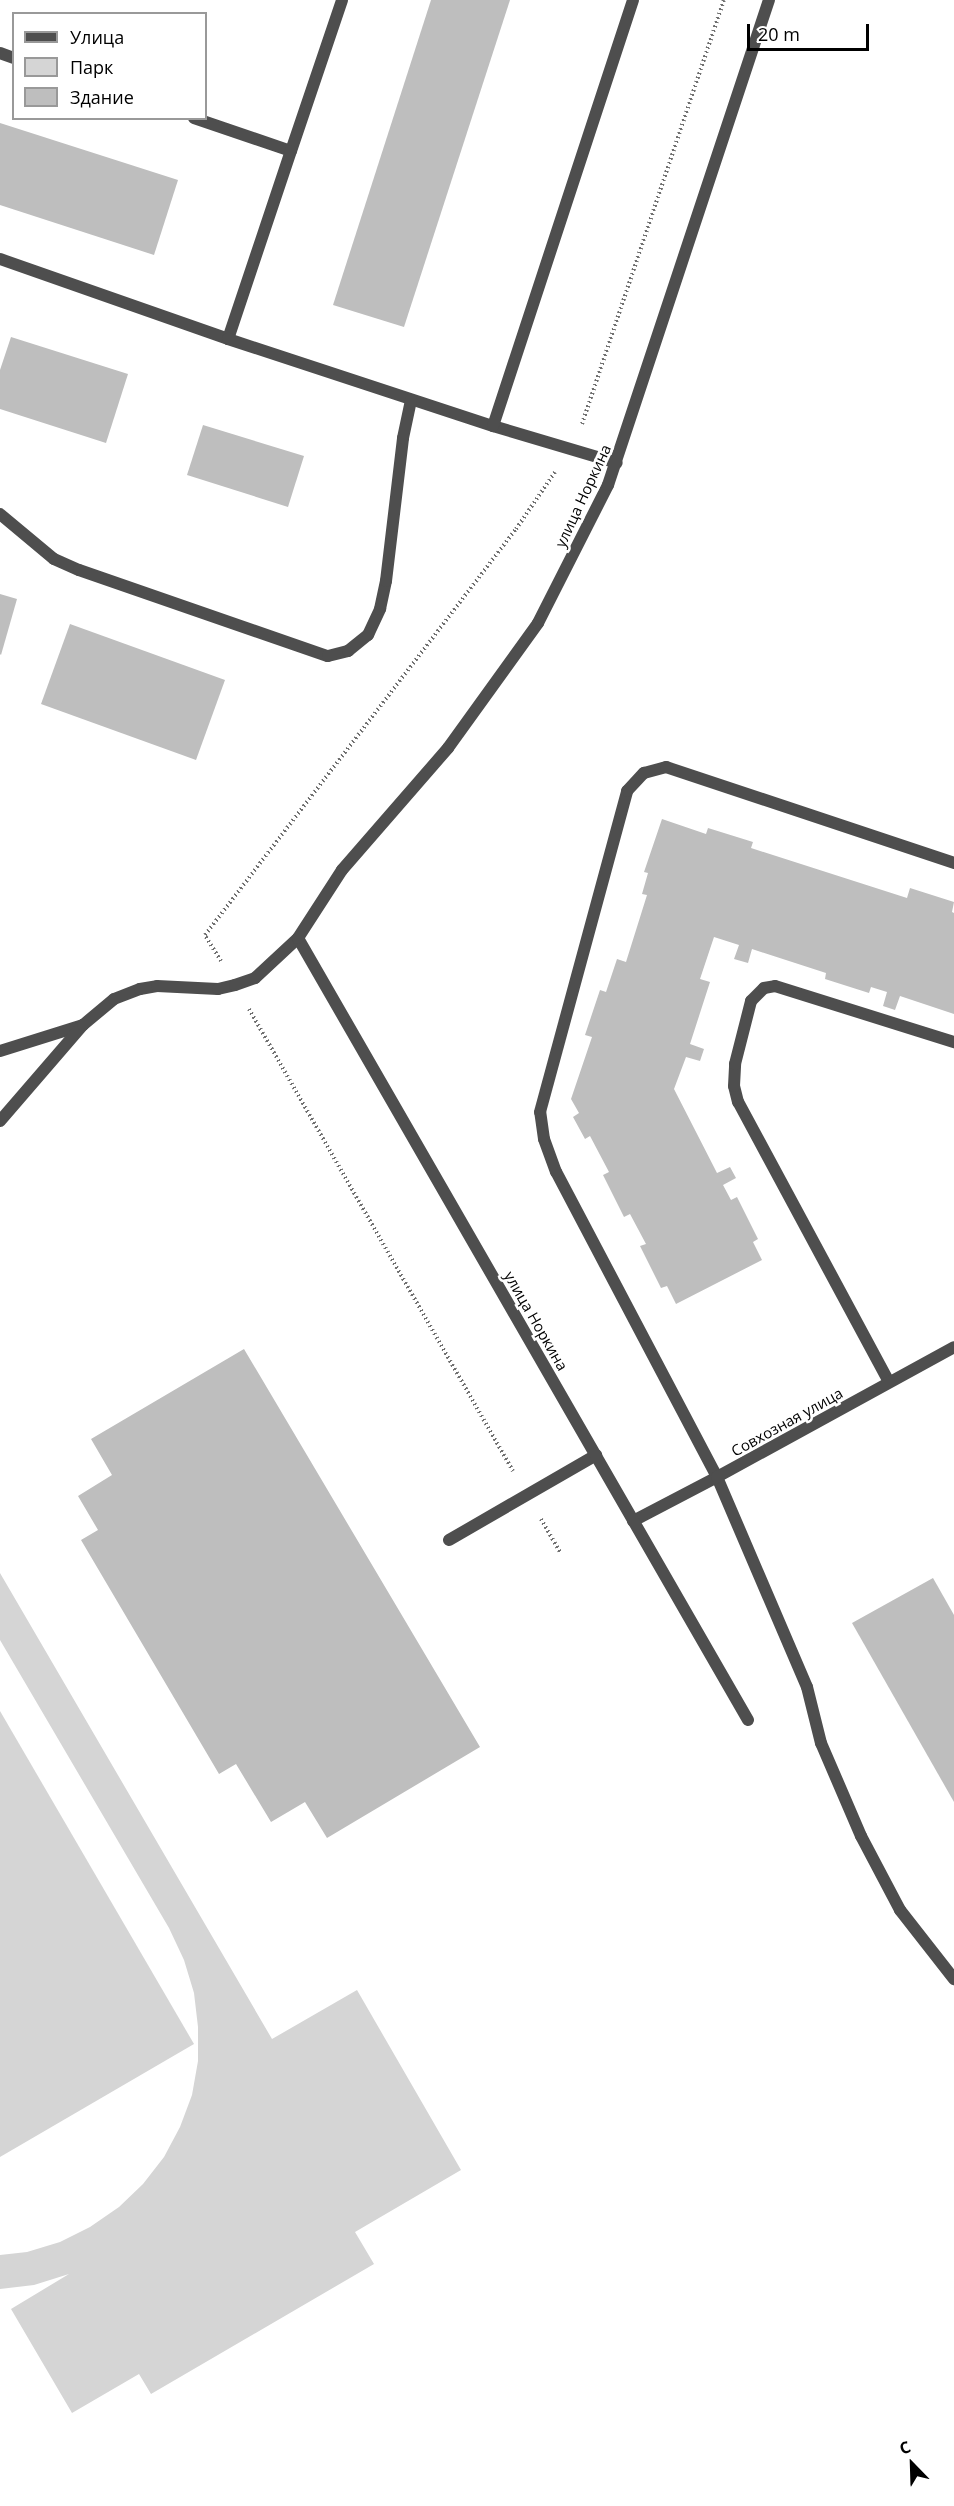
<!DOCTYPE html>
<html>
<head>
<meta charset="utf-8">
<style>
  body { margin:0 }
  #map { position:relative; width:954px; height:2506px; overflow:hidden; background:#fff; font-family:"Open Sans",sans-serif }
  div>[style] { position:absolute }
  [style*='--x'] { left:calc(var(--x)*1px); top:calc(var(--y)*1px); width:calc(var(--w)*1px); rotate:calc(var(--a)*1deg) }
  .green>* { inset:0; background:#d5d5d5 }
  .building>* { inset:0; background:#bebebe }
  .path>* { height:4px; margin-top:-2px; transform-origin:0; background:repeating-linear-gradient(90deg,#707070 0 1.5px,transparent 0 4.5px) }
  .service>* { height:12px; margin:-6px; padding:0 6px; transform-origin:6px; border-radius:6px; background:#4e4e4e }
  .minor>* { height:12px; margin:-6px; padding:0 6px; transform-origin:6px; border-radius:6px; background:#4e4e4e }
  span { translate:-50% -50%; white-space:nowrap; text-align:center; line-height:1.15; -webkit-text-stroke:5px #fff; paint-order:stroke }
  .street-label { font-size:15px; color:#000 }
  .legend { position:absolute; left:12px; top:12px; width:195px; height:108px; box-sizing:border-box; background:#fff; border:2px solid #999; margin:0; padding:8px 10px; list-style:none; font-size:18px; color:#000 }
  .legend li { display:flex; align-items:center; gap:12px; height:30px }
  .legend b { width:30px; border:2px solid #999 }
  .north { position:absolute; left:882px; top:2434px; width:60px; height:60px; -webkit-text-stroke:4px #fff; paint-order:stroke; rotate:337deg; font-size:16px; font-weight:700; line-height:24px; text-align:center; color:#000 }
  .north::after { content:''; display:block; margin:auto; width:21px; height:27px; background:#000; clip-path:polygon(50% 0,100% 100%,50% 72%,0 100%) }
  .scale { position:absolute; left:747px; top:24px; width:122px; height:27px; box-sizing:border-box; border:3px solid #000; border-top:0; padding-left:8px; font-size:18px; line-height:21px; white-space:nowrap; color:#000; -webkit-text-stroke:4px #fff; paint-order:stroke }
</style>
</head>
<body>
<div id="map">
  <div class="green">
    <div style="clip-path:polygon(0 1573px,272px 2039px,357px 1990px,461px 2170px,355px 2232px,374px 2264px,151px 2394px,139px 2374px,72px 2413px,11px 2309px,69px 2274px,34px 2285px,0 2289px,0 2255px,27px 2252px,60px 2242px,90px 2227px,119px 2207px,143px 2184px,164px 2157px,180px 2127px,192px 2095px,198px 2061px,198px 2027px,194px 1993px,184px 1960px,169px 1928px,0 1640px)"></div>
    <div style="clip-path:polygon(0 1711px,194px 2044px,0 2157px)"></div>
  </div>
  <div class="building">
    <div style="clip-path:polygon(431px 0,510px 0,404px 327px,333px 305px)"></div>
    <div style="clip-path:polygon(0 123px,178px 180px,154px 255px,0 205px)"></div>
    <div style="clip-path:polygon(11px 337px,128px 374px,106px 443px,0 409px,0 370px)"></div>
    <div style="clip-path:polygon(203px 425px,304px 456px,288px 507px,187px 475px)"></div>
    <div style="clip-path:polygon(0 594px,17px 599px,1px 655px,0 654px)"></div>
    <div style="clip-path:polygon(70px 624px,225px 680px,196px 760px,41px 704px)"></div>
    <div style="clip-path:polygon(662px 819px,706px 834px,708px 828px,753px 842px,751px 848px,907px 898px,910px 888px,954px 902px,952px 912px,954px 913px,954px 1014px,900px 996px,895px 1010px,883px 1006px,887px 992px,871px 987px,869px 993px,825px 979px,826px 973px,752px 949px,748px 963px,734px 959px,739px 945px,714px 937px,700px 979px,710px 982px,690px 1044px,704px 1049px,700px 1061px,686px 1057px,674px 1089px,717px 1173px,730px 1167px,736px 1178px,723px 1185px,731px 1200px,737px 1197px,758px 1239px,753px 1242px,762px 1260px,676px 1304px,667px 1286px,661px 1288px,640px 1246px,646px 1244px,630px 1214px,624px 1217px,603px 1175px,609px 1172px,590px 1136px,585px 1139px,573px 1117px,579px 1113px,571px 1099px,592px 1037px,585px 1035px,600px 990px,606px 992px,617px 959px,626px 962px,647px 895px,642px 894px,648px 873px,644px 872px)"></div>
    <div style="clip-path:polygon(244px 1349px,480px 1747px,327px 1838px,305px 1802px,271px 1822px,236px 1764px,219px 1774px,81px 1540px,98px 1530px,78px 1496px,112px 1475px,91px 1439px)"></div>
    <div style="clip-path:polygon(933px 1578px,954px 1615px,954px 1802px,852px 1623px)"></div>
  </div>
  <div class="path">
    <div style="--x:582;--y:424;--w:447;--a:-71.5"></div>
    <div style="--x:221;--y:961;--w:31;--a:-122"></div>
    <div style="--x:205;--y:935;--w:511;--a:-52.55"></div>
    <div style="--x:516;--y:529;--w:69;--a:-55.6"></div>
    <div style="--x:249;--y:1009;--w:532;--a:60.26"></div>
    <div style="--x:541;--y:1519;--w:38;--a:60"></div>
  </div>
  <div class="service">
    <div style="--x:0;--y:53;--w:15;--a:20"></div>
    <div style="--x:194;--y:118;--w:102;--a:18.8"></div>
    <div style="--x:291;--y:151;--w:159;--a:-71.3"></div>
    <div style="--x:0;--y:259;--w:242;--a:19.3"></div>
    <div style="--x:228;--y:339;--w:198;--a:-71.5"></div>
    <div style="--x:228;--y:339;--w:279;--a:18.2"></div>
    <div style="--x:493;--y:426;--w:129;--a:16.6"></div>
    <div style="--x:493;--y:426;--w:448;--a:-71.8"></div>
    <div style="--x:0;--y:514;--w:70;--a:39.8"></div>
    <div style="--x:54;--y:559;--w:27;--a:24"></div>
    <div style="--x:79;--y:570;--w:263;--a:19.1"></div>
    <div style="--x:328;--y:656;--w:21;--a:-14"></div>
    <div style="--x:348;--y:651;--w:26;--a:-39"></div>
    <div style="--x:368;--y:635;--w:29;--a:-65"></div>
    <div style="--x:380;--y:609;--w:29;--a:-78"></div>
    <div style="--x:386;--y:581;--w:144;--a:-83.2"></div>
    <div style="--x:403;--y:438;--w:39;--a:-78"></div>
    <div style="--x:0;--y:1051;--w:87;--a:-17.4"></div>
    <div style="--x:889;--y:1382;--w:318;--a:-118.3"></div>
    <div style="--x:738;--y:1102;--w:16;--a:-104"></div>
    <div style="--x:734;--y:1086;--w:22;--a:-87"></div>
    <div style="--x:735;--y:1064;--w:65;--a:-75.7"></div>
    <div style="--x:751;--y:1001;--w:18;--a:-45"></div>
    <div style="--x:764;--y:988;--w:11;--a:-10"></div>
    <div style="--x:775;--y:986;--w:188;--a:17.4"></div>
    <div style="--x:717;--y:1477;--w:345;--a:-117.8"></div>
    <div style="--x:556;--y:1172;--w:35;--a:-110"></div>
    <div style="--x:544;--y:1139;--w:27;--a:-98"></div>
    <div style="--x:540;--y:1112;--w:333;--a:-74.8"></div>
    <div style="--x:627;--y:791;--w:25;--a:-47"></div>
    <div style="--x:644;--y:773;--w:23;--a:-15"></div>
    <div style="--x:666;--y:767;--w:304;--a:18.4"></div>
    <div style="--x:449;--y:1540;--w:170;--a:-30"></div>
  </div>
  <div class="minor">
    <div style="--x:0;--y:1121;--w:127;--a:-49.2"></div>
    <div style="--x:83;--y:1025;--w:40;--a:-40"></div>
    <div style="--x:114;--y:999;--w:28;--a:-21"></div>
    <div style="--x:140;--y:989;--w:17;--a:-10"></div>
    <div style="--x:157;--y:986;--w:61;--a:2.8"></div>
    <div style="--x:218;--y:989;--w:17;--a:-13"></div>
    <div style="--x:235;--y:985;--w:21;--a:-19"></div>
    <div style="--x:255;--y:978;--w:59;--a:-42.9"></div>
    <div style="--x:717;--y:1477;--w:228;--a:66.8"></div>
    <div style="--x:807;--y:1687;--w:58;--a:76"></div>
    <div style="--x:821;--y:1743;--w:101;--a:66.7"></div>
    <div style="--x:861;--y:1836;--w:84;--a:62.2"></div>
    <div style="--x:900;--y:1910;--w:88;--a:52"></div>
    <div style="--x:633;--y:1521;--w:95;--a:-27.6"></div>
    <div style="--x:717;--y:1477;--w:270;--a:-28.7"></div>
    <div style="--x:748;--y:1720;--w:902;--a:-119.92"></div>
    <div style="--x:298;--y:938;--w:81;--a:-57.1"></div>
    <div style="--x:342;--y:870;--w:162;--a:-49"></div>
    <div style="--x:448;--y:748;--w:154;--a:-54.2"></div>
    <div style="--x:538;--y:623;--w:155;--a:-63.1"></div>
    <div style="--x:608;--y:485;--w:511;--a:-71.64"></div>
  </div>
  <div class="street-label">
    <span style="left:583px;top:496px;rotate:-65deg">улица Норкина</span>
    <span style="left:536px;top:1321px;rotate:60deg">улица Норкина</span>
    <span style="left:787px;top:1422px;rotate:-29deg">Совхозная улица</span>
  </div>
  <ul class="legend">
  <li><b style="height:8px;background:#4e4e4e"></b>Улица</li>
  <li><b style="height:16px;background:#d5d5d5"></b>Парк</li>
  <li><b style="height:16px;background:#bebebe"></b>Здание</li>
  </ul>
  <div class="north">С</div>
  <div class="scale">20 m</div>
</div>
</body>
</html>
